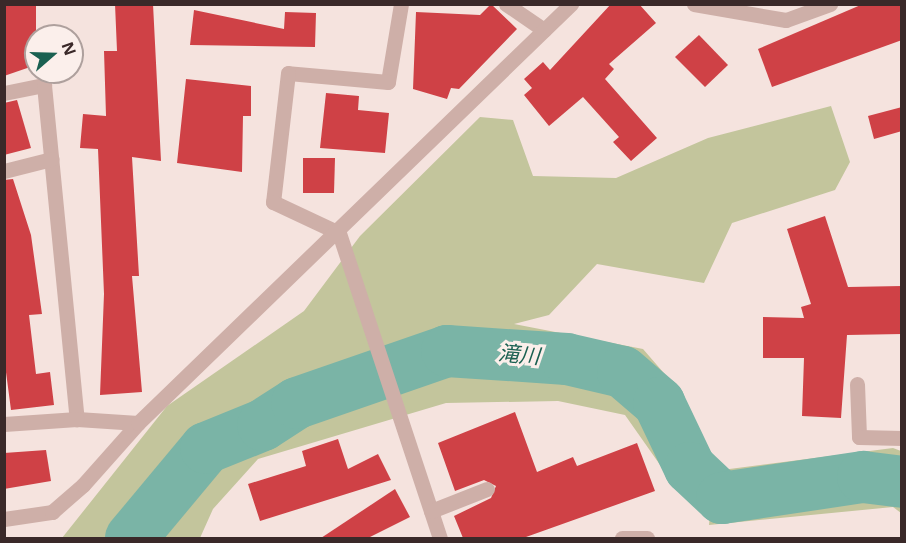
<!DOCTYPE html>
<html>
<head>
<meta charset="utf-8">
<style>
  body { margin:0 }
  #map { position:relative; width:906px; height:543px; overflow:hidden; background:#f5e3de; font-family:"Open Sans","Noto Sans JP",sans-serif }
  div>[style] { position:absolute }
  [style*='--x'] { left:calc(var(--x)*1px); top:calc(var(--y)*1px); width:calc(var(--w)*1px); rotate:calc(var(--a)*1deg) }
  .green>* { inset:0; background:#c3c59c }
  .river>* { height:52px; margin:-26px; padding:0 26px; transform-origin:26px; border-radius:26px; background:#7ab4a6 }
  .building>* { inset:0; background:#cf4146 }
  .minor>* { height:15px; margin:-7.5px; padding:0 7.5px; transform-origin:7.5px; border-radius:7.5px; background:#ceafa8 }
  span { translate:-50% -50%; white-space:nowrap; text-align:center; line-height:1.15; -webkit-text-stroke:6px #fbefeb; paint-order:stroke }
  .water-label { font-size:21px; color:#1a6051; font-style:italic }
  .frame { position:absolute; inset:0; border:6px solid #3a2929; pointer-events:none }
  .north { position:absolute; left:24px; top:24px; width:60px; height:60px; box-sizing:border-box; background:#fbefeb; border:2px solid #aea09d; border-radius:50%; rotate:70deg; font-size:16px; font-weight:700; line-height:24px; text-align:center; color:#3a2929 }
  .north::after { content:''; display:block; margin:auto; width:21px; height:27px; background:#1a6051; clip-path:polygon(50% 0,100% 100%,50% 72%,0 100%) }
</style>
</head>
<body>
<div id="map">
  <div class="green">
    <div style="clip-path:polygon(831px 106px,850px 162px,835px 190px,732px 223px,704px 283px,597px 264px,549px 315px,514px 324px,643px 349px,676px 387px,688px 433px,677px 489px,625px 415px,558px 401px,446px 403px,258px 459px,213px 509px,200px 538px,62px 538px,167px 406px,304px 311px,360px 236px,480px 117px,513px 120px,533px 176px,616px 178px,708px 138px)"></div>
    <div style="clip-path:polygon(893px 448px,901px 451px,901px 513px,893px 507px,709px 525px,714px 471px)"></div>
  </div>
  <div class="river">
    <div style="--x:131;--y:538;--w:117;--a:-50.2"></div>
    <div style="--x:206;--y:448;--w:61;--a:-22"></div>
    <div style="--x:263;--y:425;--w:40;--a:-32.9"></div>
    <div style="--x:297;--y:403;--w:159;--a:-19.1"></div>
    <div style="--x:447;--y:351;--w:120;--a:3.8"></div>
    <div style="--x:567;--y:359;--w:57;--a:13.1"></div>
    <div style="--x:623;--y:372;--w:48;--a:40.7"></div>
    <div style="--x:659;--y:403;--w:72;--a:64.5"></div>
    <div style="--x:690;--y:468;--w:44;--a:43.2"></div>
    <div style="--x:722;--y:498;--w:143;--a:-8.5"></div>
    <div style="--x:863;--y:477;--w:39;--a:7"></div>
  </div>
  <div class="building">
    <div style="clip-path:polygon(4px 4px,36px 4px,36px 65px,4px 76px)"></div>
    <div style="clip-path:polygon(115px 4px,153px 4px,161px 161px,132px 157px,139px 276px,132px 276px,142px 392px,100px 395px,104px 294px,98px 149px,80px 148px,83px 114px,106px 116px,104px 51px,117px 51px)"></div>
    <div style="clip-path:polygon(491px 4px,517px 29px,459px 89px,451px 88px,447px 99px,413px 89px,416px 12px,480px 15px)"></div>
    <div style="clip-path:polygon(611px 4px,639px 4px,656px 23px,609px 64px,614px 69px,605px 79px,657px 138px,631px 161px,613px 142px,619px 137px,583px 97px,549px 126px,524px 95px,532px 88px,524px 79px,543px 62px,550px 70px)"></div>
    <div style="clip-path:polygon(863px 4px,902px 4px,902px 40px,772px 87px,758px 49px)"></div>
    <div style="clip-path:polygon(194px 10px,284px 29px,285px 12px,316px 13px,315px 47px,190px 45px)"></div>
    <div style="clip-path:polygon(699px 35px,728px 65px,705px 87px,675px 57px)"></div>
    <div style="clip-path:polygon(186px 79px,251px 86px,251px 116px,243px 116px,242px 172px,177px 163px)"></div>
    <div style="clip-path:polygon(326px 93px,359px 96px,358px 110px,389px 113px,385px 153px,320px 148px)"></div>
    <div style="clip-path:polygon(17px 100px,31px 148px,4px 155px,4px 103px)"></div>
    <div style="clip-path:polygon(902px 107px,902px 131px,874px 139px,868px 116px)"></div>
    <div style="clip-path:polygon(303px 158px,335px 158px,334px 193px,303px 193px)"></div>
    <div style="clip-path:polygon(13px 179px,31px 235px,42px 314px,29px 315px,36px 374px,50px 372px,54px 405px,11px 410px,4px 357px,4px 180px)"></div>
    <div style="clip-path:polygon(825px 216px,848px 287px,902px 286px,902px 334px,847px 335px,841px 418px,802px 416px,804px 358px,763px 358px,763px 317px,804px 318px,801px 307px,811px 304px,787px 229px)"></div>
    <div style="clip-path:polygon(515px 412px,537px 472px,573px 457px,577px 466px,637px 443px,655px 491px,526px 537px,463px 538px,454px 516px,491px 498px,496px 486px,484px 480px,455px 491px,438px 443px)"></div>
    <div style="clip-path:polygon(338px 439px,348px 469px,378px 454px,391px 480px,260px 521px,248px 484px,306px 466px,302px 451px)"></div>
    <div style="clip-path:polygon(46px 450px,51px 481px,4px 489px,4px 453px)"></div>
    <div style="clip-path:polygon(395px 489px,410px 517px,368px 538px,321px 538px)"></div>
  </div>
  <div class="minor">
    <div style="--x:401;--y:4;--w:79;--a:99.5"></div>
    <div style="--x:388;--y:82;--w:100;--a:-174.9"></div>
    <div style="--x:288;--y:73;--w:130;--a:96.6"></div>
    <div style="--x:273;--y:202;--w:73;--a:25.2"></div>
    <div style="--x:339;--y:233;--w:321;--a:71.7"></div>
    <div style="--x:506;--y:4;--w:46;--a:34.4"></div>
    <div style="--x:694;--y:4;--w:93;--a:9.9"></div>
    <div style="--x:786;--y:20;--w:47;--a:-20"></div>
    <div style="--x:4;--y:93;--w:41;--a:-11.3"></div>
    <div style="--x:44;--y:85;--w:336;--a:84.4"></div>
    <div style="--x:77;--y:419;--w:61;--a:3.8"></div>
    <div style="--x:4;--y:171;--w:49;--a:-14.3"></div>
    <div style="--x:857;--y:384;--w:53;--a:87.8"></div>
    <div style="--x:859;--y:437;--w:43;--a:1.3"></div>
    <div style="--x:4;--y:424;--w:73;--a:-3.9"></div>
    <div style="--x:431;--y:511;--w:60;--a:-21.4"></div>
    <div style="--x:4;--y:519;--w:49;--a:-8.3"></div>
    <div style="--x:52;--y:512;--w:41;--a:-41.1"></div>
    <div style="--x:83;--y:485;--w:83;--a:-48.4"></div>
    <div style="--x:138;--y:423;--w:603;--a:-44.06"></div>
    <div style="--x:622;--y:538;--w:25;--a:0"></div>
  </div>
  <div class="water-label">
    <span style="left:519px;top:354px;rotate:5deg">滝川</span>
  </div>
  <div class="frame"></div>
  <div class="north">N</div>
</div>
</body>
</html>
